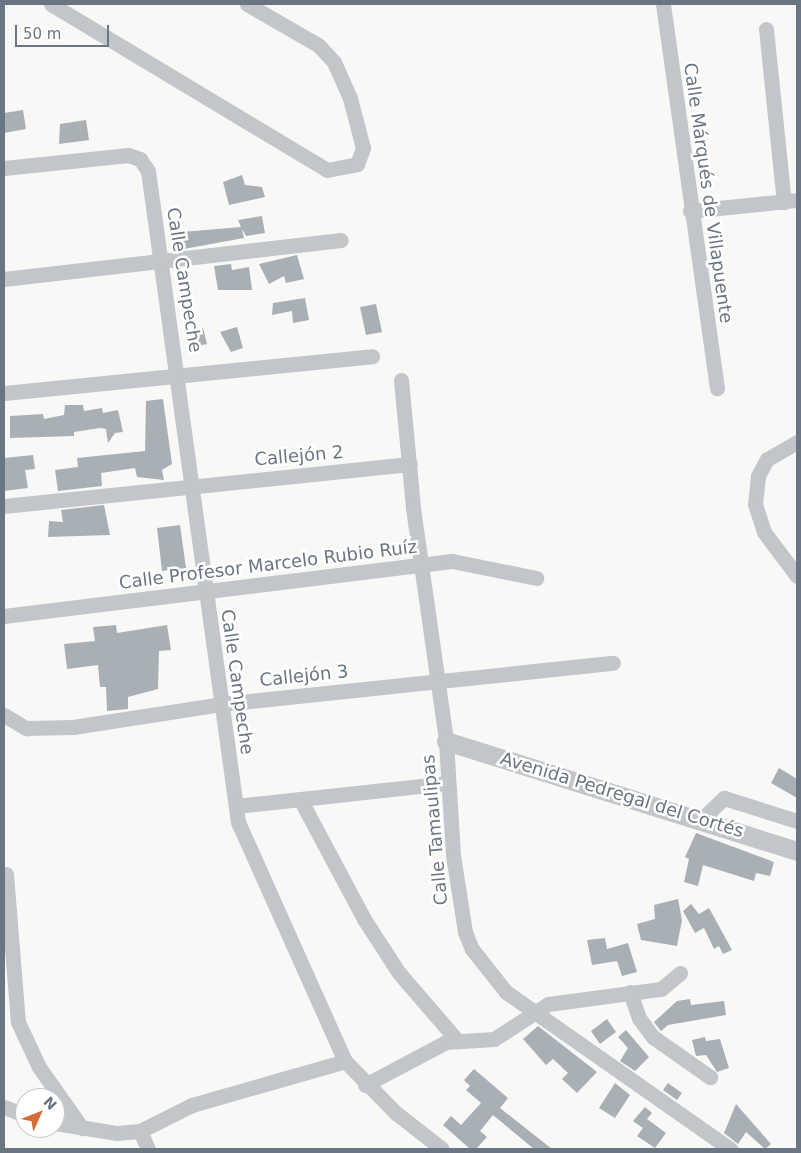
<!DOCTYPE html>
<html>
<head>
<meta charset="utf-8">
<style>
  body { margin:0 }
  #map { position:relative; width:801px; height:1153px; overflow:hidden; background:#f8f8f6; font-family:"DejaVu Sans",sans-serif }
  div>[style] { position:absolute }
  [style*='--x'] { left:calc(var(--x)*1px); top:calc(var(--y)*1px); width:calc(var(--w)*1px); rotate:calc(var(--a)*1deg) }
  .building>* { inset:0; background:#a9b0b5 }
  .minor>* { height:15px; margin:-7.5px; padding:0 7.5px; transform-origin:7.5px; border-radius:7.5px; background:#c2c5c9 }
  .tertiary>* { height:19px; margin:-9.5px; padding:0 9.5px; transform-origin:9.5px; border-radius:9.5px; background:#c2c5c9 }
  span { translate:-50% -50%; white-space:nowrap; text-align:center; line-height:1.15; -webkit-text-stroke:5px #fff; paint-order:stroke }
  .street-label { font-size:18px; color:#6a7683 }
  .frame { position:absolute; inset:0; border:5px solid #6a7683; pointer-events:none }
  .north { position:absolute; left:15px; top:1088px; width:50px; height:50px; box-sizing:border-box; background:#fff; border:1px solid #c3c8cd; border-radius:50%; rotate:46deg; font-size:14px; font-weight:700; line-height:20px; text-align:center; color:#6a7683 }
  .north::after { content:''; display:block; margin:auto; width:18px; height:22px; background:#d26d3b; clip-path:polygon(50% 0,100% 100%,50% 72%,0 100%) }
  .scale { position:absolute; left:15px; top:25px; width:94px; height:22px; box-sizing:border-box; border:2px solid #6a7683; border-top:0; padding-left:6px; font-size:15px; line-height:18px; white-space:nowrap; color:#6a7683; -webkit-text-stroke:4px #fff; paint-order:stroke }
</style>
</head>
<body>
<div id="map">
  <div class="building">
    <div style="clip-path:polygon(23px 110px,26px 129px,4px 133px,4px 113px)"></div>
    <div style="clip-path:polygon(86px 120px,89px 140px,59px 144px,60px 124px)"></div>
    <div style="clip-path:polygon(242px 175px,245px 185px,262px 187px,265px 197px,229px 205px,223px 182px)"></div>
    <div style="clip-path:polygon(262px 216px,265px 233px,246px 236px,242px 229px,244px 238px,184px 249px,182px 232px,241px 227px,238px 220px)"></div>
    <div style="clip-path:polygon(297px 255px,304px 279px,286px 283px,284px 276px,269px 284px,259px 264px)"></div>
    <div style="clip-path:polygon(231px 264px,232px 270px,249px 267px,252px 290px,218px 290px,214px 266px)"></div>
    <div style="clip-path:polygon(305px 298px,309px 320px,293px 323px,292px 311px,272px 315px,273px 303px)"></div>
    <div style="clip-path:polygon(376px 304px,382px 332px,366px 335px,360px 307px)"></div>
    <div style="clip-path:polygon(237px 327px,243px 348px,231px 352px,220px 332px)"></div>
    <div style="clip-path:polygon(203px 328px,207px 344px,197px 346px,194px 330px)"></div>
    <div style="clip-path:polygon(163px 399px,172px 464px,162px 470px,164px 480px,137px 477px,135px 468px,101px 473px,102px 486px,58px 491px,55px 470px,78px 467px,77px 458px,145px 451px,146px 401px)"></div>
    <div style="clip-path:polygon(65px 405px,83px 405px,84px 411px,102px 408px,103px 413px,118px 410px,123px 432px,115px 433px,108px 443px,106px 429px,100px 428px,74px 432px,74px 436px,10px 438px,10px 416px,43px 414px,44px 419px,64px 415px)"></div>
    <div style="clip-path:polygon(33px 455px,35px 469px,25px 470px,28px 488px,4px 491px,4px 458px)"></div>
    <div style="clip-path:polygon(104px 505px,110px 535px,48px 537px,49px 521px,63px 522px,61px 510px)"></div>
    <div style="clip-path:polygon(180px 525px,186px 568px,162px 571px,157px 528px)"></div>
    <div style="clip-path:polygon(116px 625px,117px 633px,167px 625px,171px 650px,159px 651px,158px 689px,128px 697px,128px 709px,107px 711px,106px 687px,100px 687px,98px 665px,67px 669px,64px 644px,95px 641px,93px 627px)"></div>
    <div style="clip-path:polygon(779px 768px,797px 779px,797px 798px,771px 783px)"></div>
    <div style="clip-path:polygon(696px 833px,774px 862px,770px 876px,756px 873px,754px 881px,703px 865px,698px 886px,684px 882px,689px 859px,685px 857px)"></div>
    <div style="clip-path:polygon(678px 899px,682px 920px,677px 946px,641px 940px,637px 924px,655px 919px,654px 905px)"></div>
    <div style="clip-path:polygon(691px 904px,699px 914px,709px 908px,732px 950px,723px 954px,719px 946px,714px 949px,704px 928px,695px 933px,683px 911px)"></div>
    <div style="clip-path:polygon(605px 938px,607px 949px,628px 943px,637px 972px,622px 976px,617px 961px,592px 965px,587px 940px)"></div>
    <div style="clip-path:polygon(690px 999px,691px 1005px,724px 1001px,726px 1015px,668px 1025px,661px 1031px,654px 1022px,677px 1001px)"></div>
    <div style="clip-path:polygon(607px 1019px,616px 1032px,600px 1044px,591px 1031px)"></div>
    <div style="clip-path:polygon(538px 1026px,597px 1072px,577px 1093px,562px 1079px,568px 1073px,553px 1059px,546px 1065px,523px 1039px)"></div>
    <div style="clip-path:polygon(626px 1030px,649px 1057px,635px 1071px,620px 1061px,628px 1048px,618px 1037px)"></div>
    <div style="clip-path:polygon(705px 1037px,706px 1041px,720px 1039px,729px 1068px,717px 1072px,706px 1055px,696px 1056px,692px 1040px)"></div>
    <div style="clip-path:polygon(474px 1069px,508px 1098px,500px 1108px,552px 1149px,534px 1149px,493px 1115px,480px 1131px,487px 1137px,476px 1149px,470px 1149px,443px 1125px,451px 1116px,461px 1125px,481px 1103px,466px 1090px,470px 1086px,464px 1080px)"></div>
    <div style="clip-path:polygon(615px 1083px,630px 1095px,615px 1118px,599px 1108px)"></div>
    <div style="clip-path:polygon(668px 1083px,682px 1093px,677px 1100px,663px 1090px)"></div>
    <div style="clip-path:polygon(736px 1104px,771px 1144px,765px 1149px,746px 1132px,738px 1144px,724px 1133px)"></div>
    <div style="clip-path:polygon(645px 1107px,652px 1113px,647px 1119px,666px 1133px,655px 1148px,637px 1136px,643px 1128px,633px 1121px)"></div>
  </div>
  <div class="minor">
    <div style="--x:51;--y:4;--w:322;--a:31"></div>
    <div style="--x:327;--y:170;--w:31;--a:-11"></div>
    <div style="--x:357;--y:164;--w:17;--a:-69"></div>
    <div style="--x:363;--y:148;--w:52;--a:-104.6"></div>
    <div style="--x:350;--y:98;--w:39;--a:-114"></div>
    <div style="--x:334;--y:62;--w:23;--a:-133"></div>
    <div style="--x:318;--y:45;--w:82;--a:-150"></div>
    <div style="--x:663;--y:4;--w:388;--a:82"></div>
    <div style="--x:766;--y:29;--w:174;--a:84.1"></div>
    <div style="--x:4;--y:168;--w:125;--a:-6"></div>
    <div style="--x:128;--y:155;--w:13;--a:18"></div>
    <div style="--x:140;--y:159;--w:14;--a:56"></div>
    <div style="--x:148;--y:171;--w:657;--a:82.13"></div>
    <div style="--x:238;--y:822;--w:262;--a:65.9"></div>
    <div style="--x:345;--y:1061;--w:73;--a:45.6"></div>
    <div style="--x:396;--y:1113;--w:58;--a:38"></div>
    <div style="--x:690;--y:211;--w:108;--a:-5.9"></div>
    <div style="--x:4;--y:279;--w:339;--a:-6.6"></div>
    <div style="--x:401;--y:380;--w:129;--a:84.6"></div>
    <div style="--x:413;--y:508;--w:235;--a:81.9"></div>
    <div style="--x:446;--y:741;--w:114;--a:86.5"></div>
    <div style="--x:453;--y:855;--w:78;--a:81.1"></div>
    <div style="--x:465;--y:932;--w:18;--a:68"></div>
    <div style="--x:472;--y:949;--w:55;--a:51.7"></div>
    <div style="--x:506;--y:992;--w:274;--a:35"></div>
    <div style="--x:4;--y:393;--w:370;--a:-5.7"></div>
    <div style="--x:797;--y:442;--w:34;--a:150"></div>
    <div style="--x:767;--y:459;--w:19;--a:118"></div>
    <div style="--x:758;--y:476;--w:28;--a:96"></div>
    <div style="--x:755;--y:504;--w:29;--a:72"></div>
    <div style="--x:764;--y:532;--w:55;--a:53.1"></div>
    <div style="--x:4;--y:506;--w:408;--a:-5.9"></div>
    <div style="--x:4;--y:616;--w:451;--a:-7"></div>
    <div style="--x:452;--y:561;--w:86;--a:11.4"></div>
    <div style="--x:4;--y:715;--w:26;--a:31"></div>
    <div style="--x:26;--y:728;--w:47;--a:-1.2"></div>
    <div style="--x:73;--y:727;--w:150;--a:-8.8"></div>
    <div style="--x:221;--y:704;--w:394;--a:-6"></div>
    <div style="--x:300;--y:799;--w:136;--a:61.9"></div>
    <div style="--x:364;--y:919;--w:64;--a:57.1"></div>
    <div style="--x:399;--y:973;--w:87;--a:49.2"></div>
    <div style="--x:236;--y:806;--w:212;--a:-6.2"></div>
    <div style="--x:703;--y:818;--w:29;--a:-44"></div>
    <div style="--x:724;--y:798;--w:77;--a:17.5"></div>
    <div style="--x:6;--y:874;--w:148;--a:85.4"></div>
    <div style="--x:18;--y:1022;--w:50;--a:65"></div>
    <div style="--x:39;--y:1067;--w:75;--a:54.8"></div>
    <div style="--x:630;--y:992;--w:28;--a:71"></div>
    <div style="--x:639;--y:1018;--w:24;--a:54"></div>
    <div style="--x:653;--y:1037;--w:70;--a:35.1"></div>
    <div style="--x:365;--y:1085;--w:92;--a:-28"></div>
    <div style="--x:446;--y:1042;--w:48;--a:-3.6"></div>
    <div style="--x:494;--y:1039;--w:64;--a:-32.9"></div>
    <div style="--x:548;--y:1004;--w:114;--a:-7.6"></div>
    <div style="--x:661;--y:989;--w:25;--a:-40"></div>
    <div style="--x:4;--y:1107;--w:22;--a:21"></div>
    <div style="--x:55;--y:1123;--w:63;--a:9.2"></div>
    <div style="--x:117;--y:1133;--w:23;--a:-5"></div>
    <div style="--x:140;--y:1131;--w:58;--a:-26.6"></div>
    <div style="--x:192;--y:1105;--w:159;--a:-16"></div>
    <div style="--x:140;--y:1131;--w:20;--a:66"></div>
  </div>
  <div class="tertiary">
    <div style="--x:446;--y:741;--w:368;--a:17.4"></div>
  </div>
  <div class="street-label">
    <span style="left:708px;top:193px;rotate:82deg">Calle Márqués de Villapuente</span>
    <span style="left:184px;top:280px;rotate:81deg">Calle Campeche</span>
    <span style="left:299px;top:456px;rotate:-5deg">Callejón 2</span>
    <span style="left:268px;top:565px;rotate:-7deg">Calle Profesor Marcelo Rubio Ruíz</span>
    <span style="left:304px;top:676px;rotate:-6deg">Callejón 3</span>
    <span style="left:237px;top:682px;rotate:82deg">Calle Campeche</span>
    <span style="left:622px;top:795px;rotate:17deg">Avenida Pedregal del Cortés</span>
    <span style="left:435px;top:830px;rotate:-95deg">Calle Tamaulipas</span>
  </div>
  <div class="frame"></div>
  <div class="north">N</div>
  <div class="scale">50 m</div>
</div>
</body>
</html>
